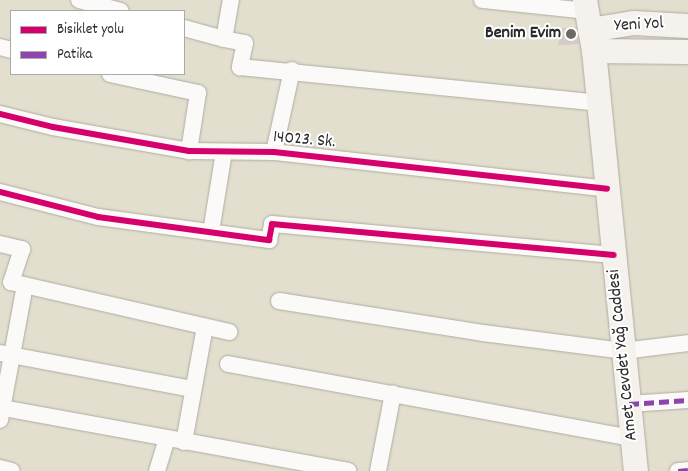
<!DOCTYPE html>
<html>
<head>
<meta charset="utf-8">
<style>
  body { margin:0 }
  #map { position:relative; width:688px; height:471px; overflow:hidden; background:#e2dfce; font-family:Dekko,sans-serif }
  div>[style] { position:absolute }
  [style*='--x'] { left:calc(var(--x)*1px); top:calc(var(--y)*1px); width:calc(var(--w)*1px); rotate:calc(var(--a)*1deg) }
  .building>* { inset:0; background:#d6cac7 }
  .roads { filter:drop-shadow(0 0 1px #aeaca2) drop-shadow(0 0 1px #aeaca2) }
  .street>* { height:16px; margin:-8px; padding:0 8px; transform-origin:8px; border-radius:8px; background:#fbfaf8 }
  .secondary>* { height:24px; margin:-12px; padding:0 12px; transform-origin:12px; border-radius:12px; background:#f5f2ed }
  .quiet>* { height:5px; margin-top:-2.5px; transform-origin:0; background:repeating-linear-gradient(90deg,#8e44ad 0 10px,transparent 0 15px) }
  .cycleway>* { height:6px; margin:-3px; padding:0 3px; transform-origin:3px; border-radius:3px; background:#d6006c }
  .dots>* { width:14px; height:14px; translate:-50% -50%; box-sizing:border-box; border:2px solid #fff; border-radius:50% }
  span { translate:-50% -50%; white-space:nowrap; text-align:center; line-height:1.15; -webkit-text-stroke:4px #fff; paint-order:stroke }
  .street-label { font-size:18px; color:#2b2b2b }
  .poi-label { font-size:18px; color:#2b2b2b; font-weight:700 }
  .right { translate:-100% -50%; text-align:right }
  .legend { position:absolute; left:10px; top:10px; width:175px; height:65px; box-sizing:border-box; background:#fff; border:1px solid #aaa; margin:0; padding:6px 9px; list-style:none; font-size:15px; color:#2b2b2b }
  .legend li { display:flex; align-items:center; gap:10px; height:25px }
  .legend b { width:25px; border:1px solid #aaa }
</style>
</head>
<body>
<div id="map">
  <div class="building">
    <div style="clip-path:polygon(562px 28px,576px 28px,579px 44px,558px 45px)"></div>
  </div>
  <div class="roads">
    <div class="street">
      <div style="--x:79;--y:0;--w:43;--a:14.7"></div>
      <div style="--x:482;--y:0;--w:106;--a:6"></div>
      <div style="--x:184;--y:28;--w:41;--a:15.4"></div>
      <div style="--x:224;--y:39;--w:40;--a:-80"></div>
      <div style="--x:224;--y:39;--w:21;--a:11"></div>
      <div style="--x:245;--y:43;--w:25;--a:102"></div>
      <div style="--x:240;--y:67;--w:360;--a:5.7"></div>
      <div style="--x:0;--y:47;--w:11;--a:15"></div>
      <div style="--x:110;--y:74;--w:90;--a:12.2"></div>
      <div style="--x:198;--y:93;--w:59;--a:98.8"></div>
      <div style="--x:0;--y:114;--w:55;--a:13.8"></div>
      <div style="--x:53;--y:127;--w:138;--a:10"></div>
      <div style="--x:189;--y:151;--w:85;--a:0.7"></div>
      <div style="--x:274;--y:152;--w:335;--a:6.3"></div>
      <div style="--x:274;--y:152;--w:84;--a:-77.6"></div>
      <div style="--x:0;--y:192;--w:101;--a:14.3"></div>
      <div style="--x:98;--y:217;--w:173;--a:7.7"></div>
      <div style="--x:269;--y:240;--w:16;--a:-79"></div>
      <div style="--x:272;--y:224;--w:343;--a:5.2"></div>
      <div style="--x:211;--y:232;--w:81;--a:-80.8"></div>
      <div style="--x:0;--y:244;--w:23;--a:13"></div>
      <div style="--x:22;--y:249;--w:35;--a:108"></div>
      <div style="--x:11;--y:282;--w:224;--a:12.9"></div>
      <div style="--x:279;--y:301;--w:206;--a:8.9"></div>
      <div style="--x:483;--y:333;--w:141;--a:7.3"></div>
      <div style="--x:623;--y:351;--w:65;--a:-7"></div>
      <div style="--x:0;--y:353;--w:195;--a:10.6"></div>
      <div style="--x:228;--y:364;--w:411;--a:10.4"></div>
      <div style="--x:629;--y:404;--w:59;--a:-3.9"></div>
      <div style="--x:3;--y:408;--w:351;--a:10.3"></div>
      <div style="--x:0;--y:420;--w:137;--a:-79.5"></div>
      <div style="--x:184;--y:442;--w:117;--a:-79.7"></div>
      <div style="--x:0;--y:468;--w:12;--a:14"></div>
      <div style="--x:157;--y:471;--w:34;--a:-73"></div>
      <div style="--x:378;--y:471;--w:79;--a:-79.1"></div>
      <div style="--x:678;--y:471;--w:10;--a:-6"></div>
    </div>
    <div class="secondary">
      <div style="--x:585;--y:0;--w:52;--a:80"></div>
      <div style="--x:594;--y:51;--w:422;--a:84.3"></div>
      <div style="--x:590;--y:30;--w:45;--a:-9"></div>
      <div style="--x:634;--y:23;--w:54;--a:3.2"></div>
      <div style="--x:594;--y:51;--w:94;--a:0.6"></div>
    </div>
  </div>
  <div class="quiet">
    <div style="--x:629;--y:404;--w:59;--a:-3.9"></div>
    <div style="--x:678;--y:471;--w:10;--a:-6"></div>
  </div>
  <div class="cycleway">
    <div style="--x:0;--y:114;--w:55;--a:13.8"></div>
    <div style="--x:53;--y:127;--w:138;--a:10"></div>
    <div style="--x:189;--y:151;--w:85;--a:0.7"></div>
    <div style="--x:274;--y:152;--w:335;--a:6.3"></div>
    <div style="--x:0;--y:192;--w:101;--a:14.3"></div>
    <div style="--x:98;--y:217;--w:173;--a:7.7"></div>
    <div style="--x:269;--y:240;--w:16;--a:-79"></div>
    <div style="--x:272;--y:224;--w:343;--a:5.2"></div>
  </div>
  <div class="dots">
    <div style="left:571px;top:34px;background:#6b6a64"></div>
  </div>
  <div class="street-label">
    <span style="left:639px;top:26px;rotate:-3deg">Yeni Yol</span>
    <span style="left:304px;top:141px;rotate:5deg">14023. Sk.</span>
    <span style="left:624px;top:355px;rotate:-96deg">Amet Cevdet Yağ Caddesi</span>
  </div>
  <div class="poi-label">
    <span class="right" style="left:561px;top:34px">Benim Evim</span>
  </div>
  <ul class="legend">
  <li><b style="height:6px;background:#d6006c"></b>Bisiklet yolu</li>
  <li><b style="height:6px;background:#8e44ad"></b>Patika</li>
  </ul>
</div>
</body>
</html>
